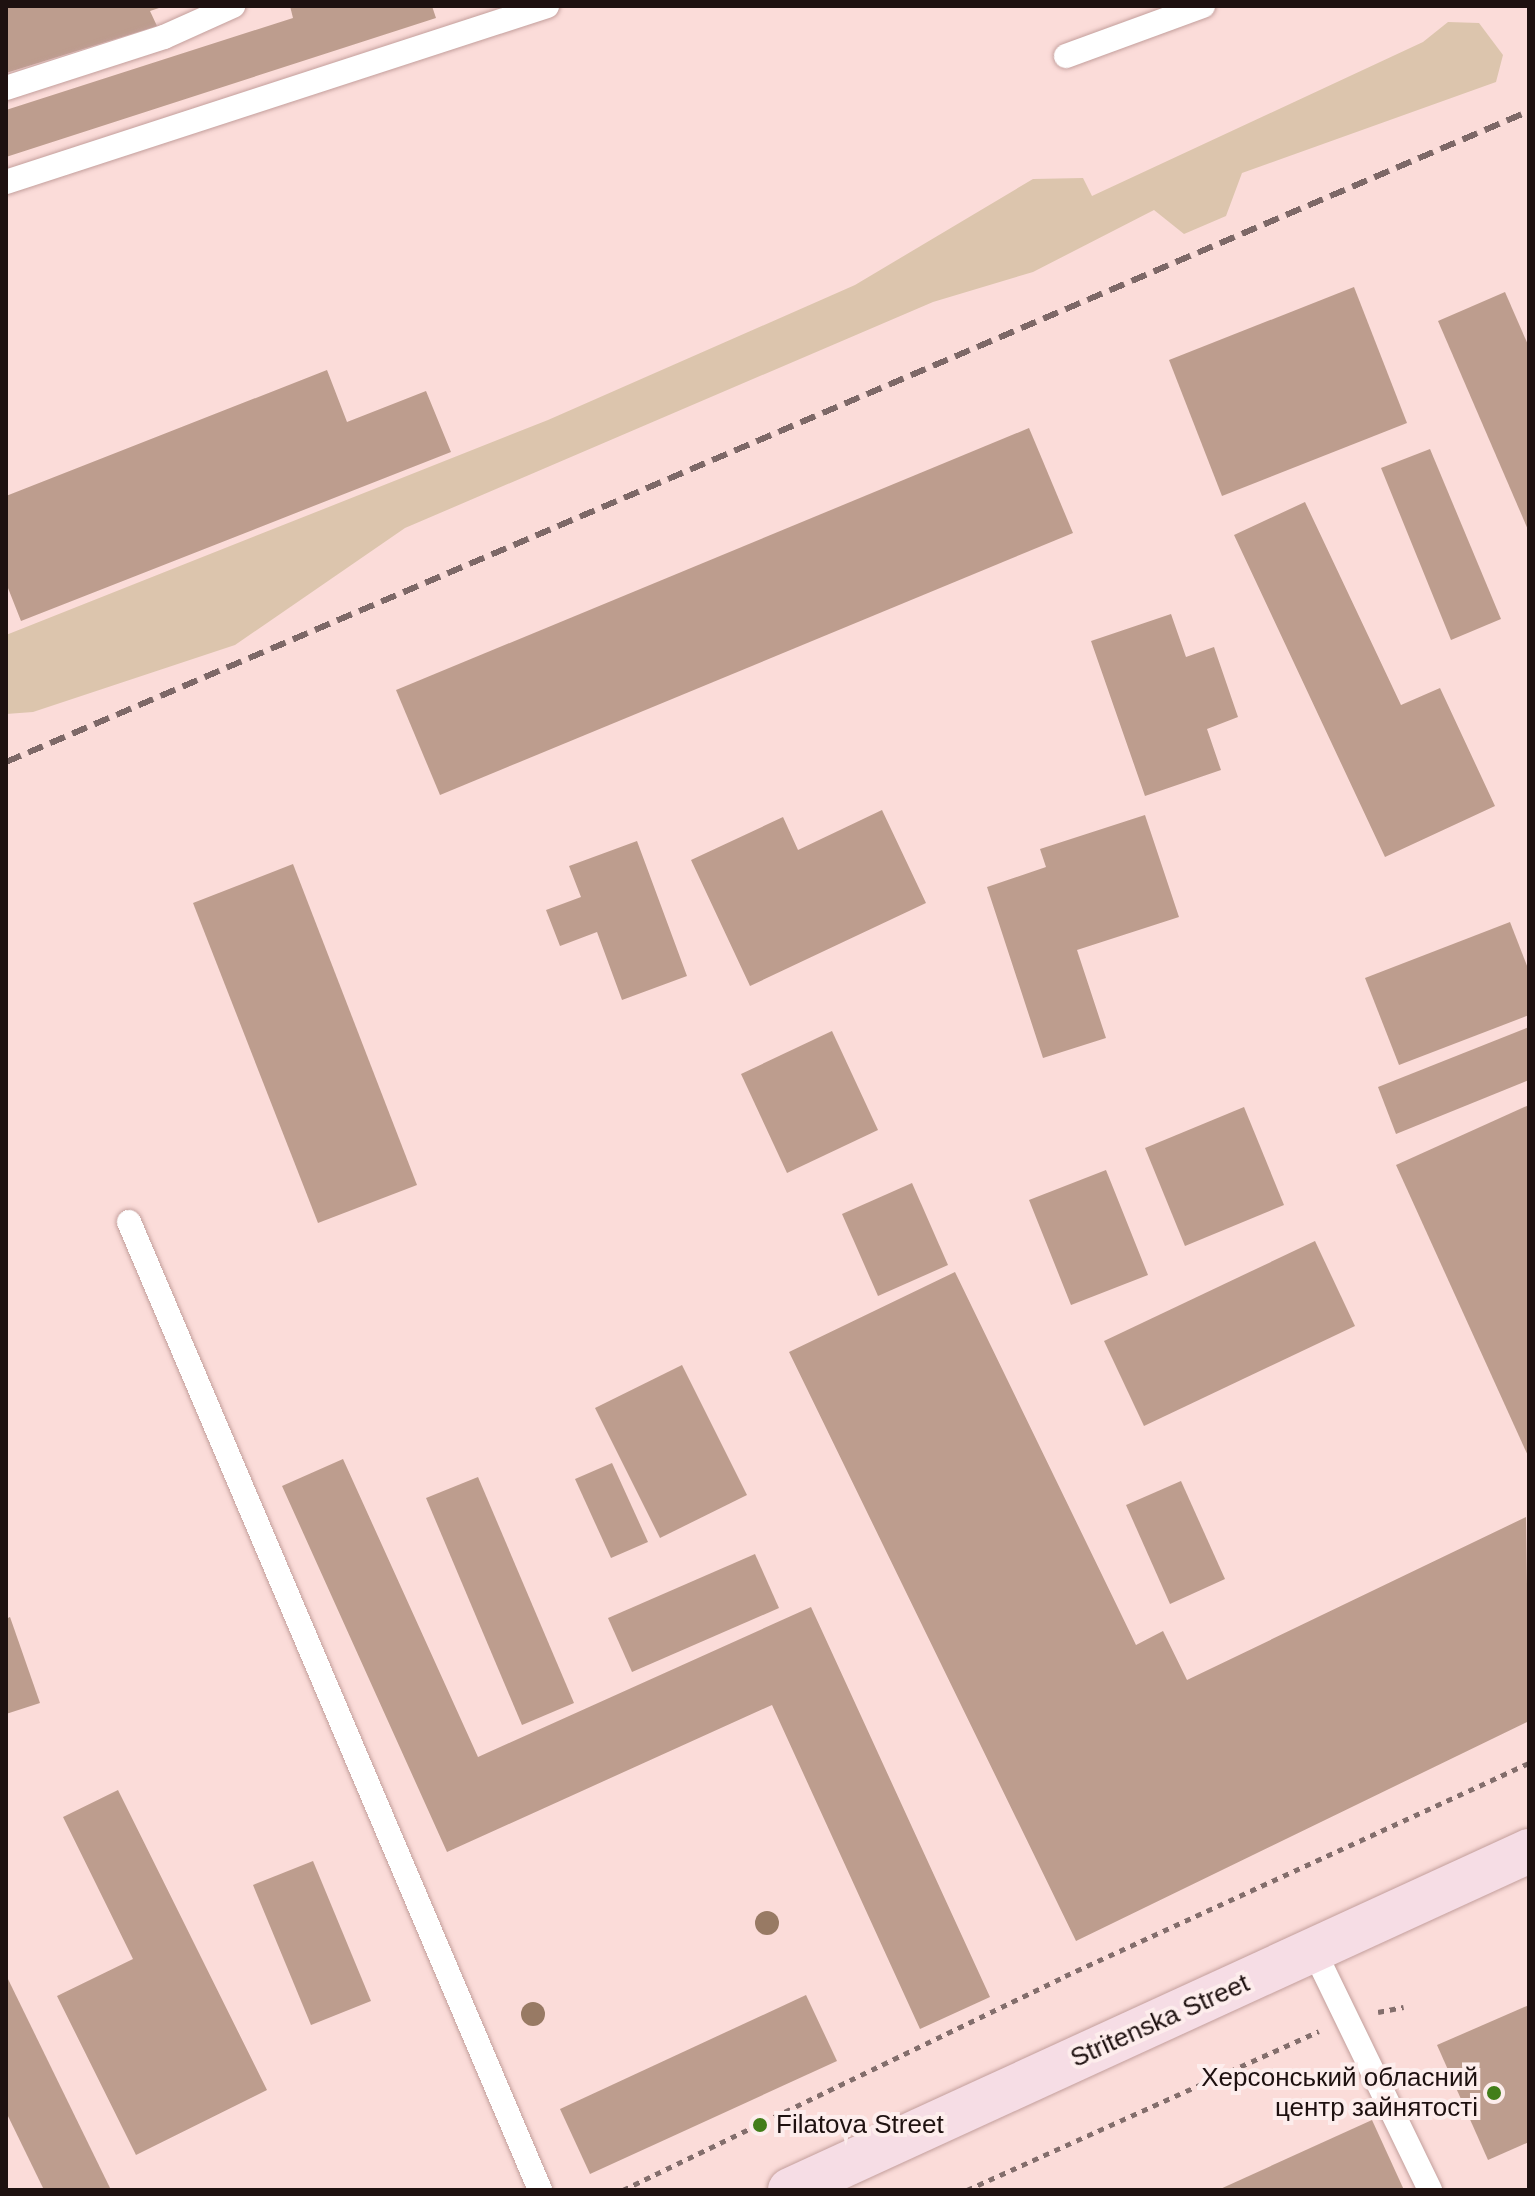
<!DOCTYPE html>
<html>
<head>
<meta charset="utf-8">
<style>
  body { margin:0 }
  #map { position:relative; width:1535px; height:2196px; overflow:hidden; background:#fbdcd9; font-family:Arial,sans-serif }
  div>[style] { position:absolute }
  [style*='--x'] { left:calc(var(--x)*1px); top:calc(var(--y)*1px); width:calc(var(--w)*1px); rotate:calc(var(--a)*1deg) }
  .green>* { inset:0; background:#dcc5ad }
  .building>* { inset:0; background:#bd9d8e }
  .path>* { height:5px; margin-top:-2.5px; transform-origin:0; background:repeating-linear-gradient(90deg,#836e6c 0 6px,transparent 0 12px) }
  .roads { filter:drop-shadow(0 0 2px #c39f9c) drop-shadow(0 0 2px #c39f9c) }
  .lane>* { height:24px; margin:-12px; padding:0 12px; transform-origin:12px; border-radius:12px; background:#fff }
  .secondary>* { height:44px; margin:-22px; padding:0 22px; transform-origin:22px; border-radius:22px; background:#f6dde5 }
  .rail>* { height:6px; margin-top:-3px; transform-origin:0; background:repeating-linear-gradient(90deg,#7d6867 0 16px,transparent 0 24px) }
  .trees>* { width:24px; height:24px; margin:-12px; border-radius:50%; background:#987a64 }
  .dots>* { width:22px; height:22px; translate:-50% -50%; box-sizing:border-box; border:4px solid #fdedec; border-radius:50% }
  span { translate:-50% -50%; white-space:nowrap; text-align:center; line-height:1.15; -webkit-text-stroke:8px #fdedec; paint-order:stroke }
  .street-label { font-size:26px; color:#1e1110 }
  .poi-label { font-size:26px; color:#1e1110 }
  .right { translate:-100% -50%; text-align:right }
  .left { translate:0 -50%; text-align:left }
  .frame { position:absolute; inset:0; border:8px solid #1e1110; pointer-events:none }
</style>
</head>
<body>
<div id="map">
  <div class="green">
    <div style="clip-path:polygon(1448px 22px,1479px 23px,1503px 55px,1496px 82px,1242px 173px,1226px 216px,1184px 234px,1154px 210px,1033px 272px,933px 302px,405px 528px,235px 645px,33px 712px,6px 714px,6px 635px,548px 420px,855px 285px,1033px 179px,1083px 178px,1092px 196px,1423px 42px)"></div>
  </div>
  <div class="building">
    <div style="clip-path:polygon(6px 6px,162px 6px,162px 7px,150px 11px,157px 26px,6px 73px)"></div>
    <div style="clip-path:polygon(290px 6px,432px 6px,436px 18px,6px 157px,6px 110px,293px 18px)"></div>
    <div style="clip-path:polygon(1354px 287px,1407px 423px,1222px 496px,1169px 360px)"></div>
    <div style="clip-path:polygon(1505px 292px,1529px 347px,1529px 532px,1438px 321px)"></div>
    <div style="clip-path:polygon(327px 370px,347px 422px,426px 391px,451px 452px,21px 621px,6px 583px,6px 496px)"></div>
    <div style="clip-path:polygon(1029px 428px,1073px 533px,440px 795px,396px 690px)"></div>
    <div style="clip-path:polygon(1430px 449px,1501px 619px,1451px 640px,1381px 468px)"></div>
    <div style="clip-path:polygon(1305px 502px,1401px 705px,1440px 688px,1495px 806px,1385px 857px,1234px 535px)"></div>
    <div style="clip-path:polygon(1171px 614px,1186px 657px,1214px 647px,1238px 717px,1207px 729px,1221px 770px,1145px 796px,1091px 641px)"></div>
    <div style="clip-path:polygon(882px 810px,926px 903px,750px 986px,691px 860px,783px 817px,798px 850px)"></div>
    <div style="clip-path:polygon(1145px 815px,1179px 917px,1077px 950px,1106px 1038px,1043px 1058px,987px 887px,1046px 867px,1040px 849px)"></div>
    <div style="clip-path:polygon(637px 841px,687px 976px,622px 1000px,597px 932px,560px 946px,546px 910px,581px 897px,569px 866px)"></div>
    <div style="clip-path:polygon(293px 864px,417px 1185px,318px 1223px,193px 903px)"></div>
    <div style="clip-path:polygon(1510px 922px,1529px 971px,1529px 1015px,1399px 1065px,1365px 978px)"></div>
    <div style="clip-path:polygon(1529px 1027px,1529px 1080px,1396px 1134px,1378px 1087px)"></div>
    <div style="clip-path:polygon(832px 1031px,878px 1130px,787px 1173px,741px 1074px)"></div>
    <div style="clip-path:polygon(1529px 1105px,1529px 1458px,1396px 1165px)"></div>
    <div style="clip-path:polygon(1244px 1107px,1284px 1205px,1185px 1246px,1145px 1148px)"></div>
    <div style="clip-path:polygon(1106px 1170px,1148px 1275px,1071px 1305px,1029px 1200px)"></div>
    <div style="clip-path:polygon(912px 1183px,948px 1265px,878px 1296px,842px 1214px)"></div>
    <div style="clip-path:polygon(1315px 1241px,1355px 1326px,1144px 1426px,1104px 1341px)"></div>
    <div style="clip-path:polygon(955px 1272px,1136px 1645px,1163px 1631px,1187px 1680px,1526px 1517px,1529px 1721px,1076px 1941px,789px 1352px)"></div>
    <div style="clip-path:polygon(682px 1365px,747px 1495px,660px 1538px,595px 1408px)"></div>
    <div style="clip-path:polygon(343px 1459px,478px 1757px,811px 1607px,990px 1997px,920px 2029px,772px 1705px,447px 1852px,282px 1486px)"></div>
    <div style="clip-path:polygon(612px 1463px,648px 1542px,611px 1558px,575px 1479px)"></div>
    <div style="clip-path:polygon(478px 1477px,574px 1703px,522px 1725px,426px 1498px)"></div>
    <div style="clip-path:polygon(1181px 1481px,1225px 1579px,1170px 1604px,1126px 1505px)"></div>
    <div style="clip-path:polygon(755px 1554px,779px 1608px,632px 1672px,608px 1618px)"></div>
    <div style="clip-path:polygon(10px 1617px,40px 1703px,6px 1714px,6px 1619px)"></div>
    <div style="clip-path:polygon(118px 1790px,267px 2090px,136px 2155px,57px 1996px,133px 1959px,63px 1817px)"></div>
    <div style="clip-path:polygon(313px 1861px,371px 2001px,311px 2025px,253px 1885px)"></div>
    <div style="clip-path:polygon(6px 1975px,111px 2190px,44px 2190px,6px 2112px)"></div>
    <div style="clip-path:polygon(806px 1995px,837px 2061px,590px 2174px,560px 2109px)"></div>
    <div style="clip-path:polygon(1529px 2005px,1529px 2142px,1488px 2160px,1437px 2045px)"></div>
    <div style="clip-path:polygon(1372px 2120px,1404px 2190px,1218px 2190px)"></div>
  </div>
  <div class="path">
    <div style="--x:1378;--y:2012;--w:26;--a:-11"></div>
    <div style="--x:623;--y:2190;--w:491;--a:-25.8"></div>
    <div style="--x:1065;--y:1976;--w:511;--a:-24.66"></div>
    <div style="--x:967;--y:2190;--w:386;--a:-24.3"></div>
  </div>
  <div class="roads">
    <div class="lane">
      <div style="--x:1066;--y:56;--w:146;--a:-20.1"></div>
      <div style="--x:6;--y:88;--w:166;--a:-17.9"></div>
      <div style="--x:164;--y:37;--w:76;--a:-24.2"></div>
      <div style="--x:6;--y:182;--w:569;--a:-18.02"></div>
      <div style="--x:129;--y:1222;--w:1052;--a:66.99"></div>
      <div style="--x:1314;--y:1951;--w:266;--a:64.1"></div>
    </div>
    <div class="secondary">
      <div style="--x:790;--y:2190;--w:813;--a:-24.64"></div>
    </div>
  </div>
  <div class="rail">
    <div style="--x:6;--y:762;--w:1656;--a:-23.14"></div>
  </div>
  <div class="trees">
    <div style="left:767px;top:1923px"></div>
    <div style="left:533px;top:2014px"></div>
  </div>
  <div class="dots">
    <div style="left:1494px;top:2093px;background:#427e19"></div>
    <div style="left:760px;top:2125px;background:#427e19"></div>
  </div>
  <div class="street-label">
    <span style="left:1160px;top:2021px;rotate:-24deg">Stritenska Street</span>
  </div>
  <div class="poi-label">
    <span class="right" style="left:1478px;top:2093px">Херсонський обласний<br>центр зайнятості</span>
    <span class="left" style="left:776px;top:2125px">Filatova Street</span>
  </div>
  <div class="frame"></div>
</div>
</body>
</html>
